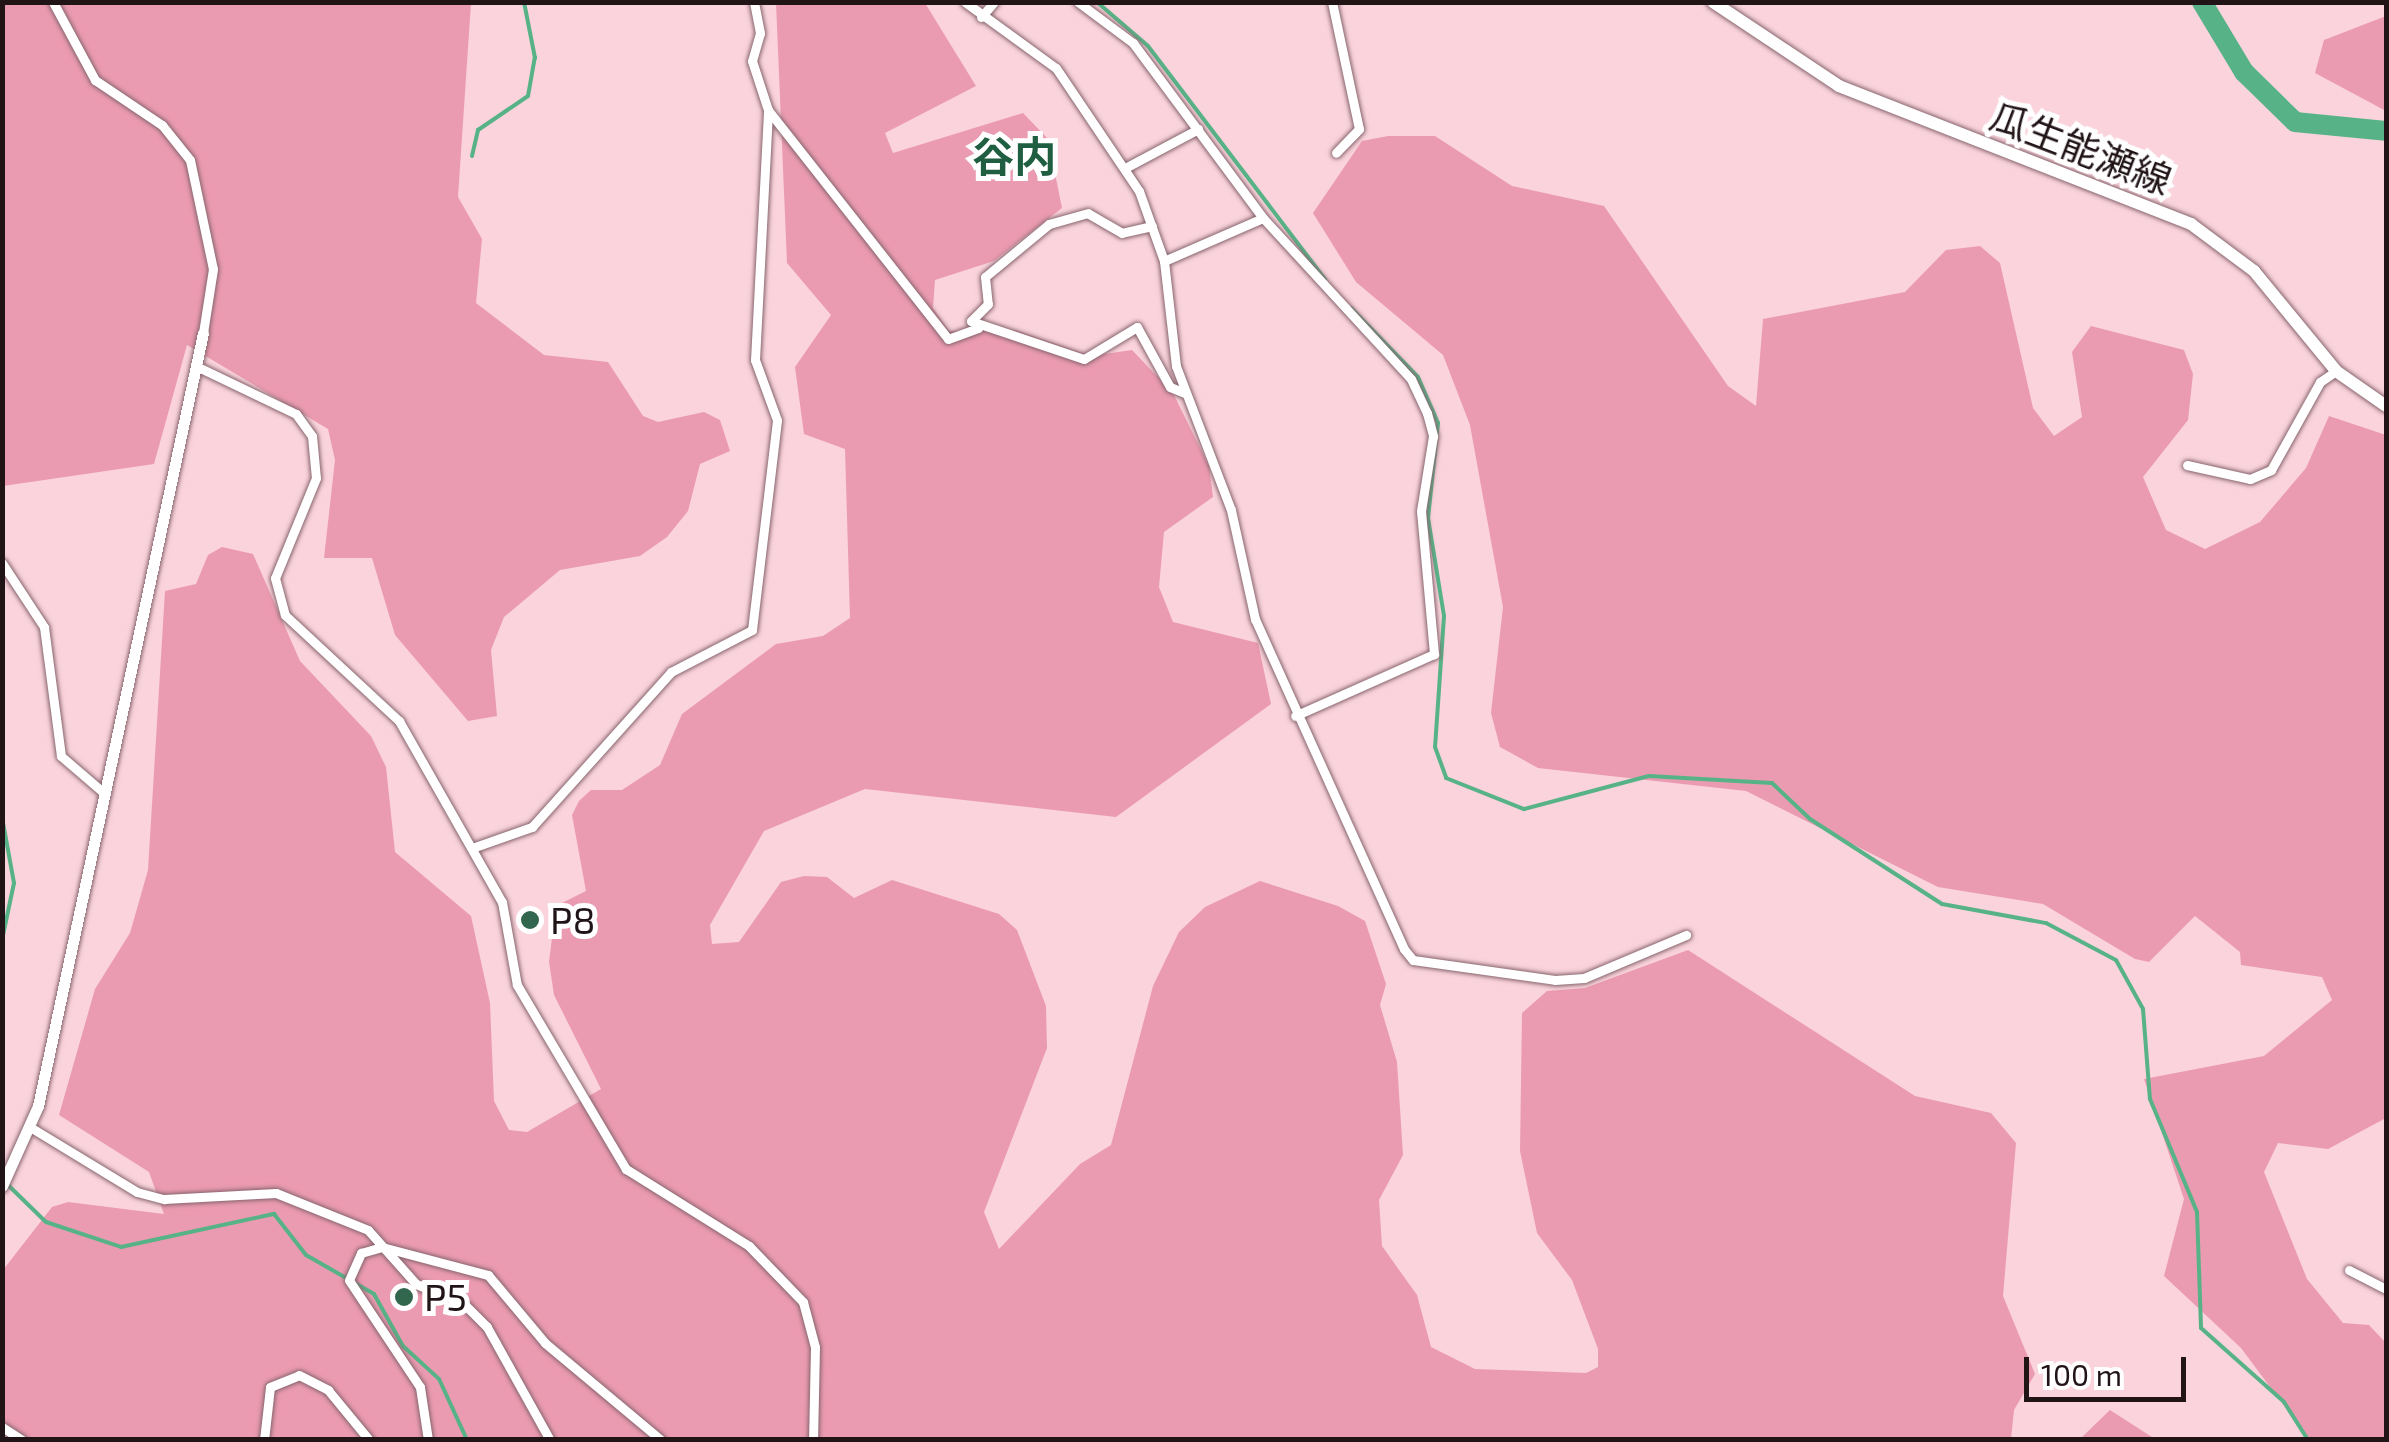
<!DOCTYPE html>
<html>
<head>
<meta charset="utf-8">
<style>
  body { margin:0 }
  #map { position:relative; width:2389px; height:1442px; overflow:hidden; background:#fad3dc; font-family:"Exo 2","Noto Sans JP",sans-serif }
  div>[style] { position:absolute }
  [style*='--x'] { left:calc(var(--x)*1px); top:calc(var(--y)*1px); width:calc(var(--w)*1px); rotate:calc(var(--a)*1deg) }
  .green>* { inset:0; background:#eb9bb1 }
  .stream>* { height:4px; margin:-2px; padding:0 2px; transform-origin:2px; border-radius:2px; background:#57b387 }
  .river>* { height:20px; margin:-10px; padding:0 10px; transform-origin:10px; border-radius:10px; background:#57b387 }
  .roads { filter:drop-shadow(0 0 2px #87656e) drop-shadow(0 0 2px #87656e) }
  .minor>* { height:9px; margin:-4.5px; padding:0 4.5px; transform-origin:4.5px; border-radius:4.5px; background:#fff }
  .tertiary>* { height:11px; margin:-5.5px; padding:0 5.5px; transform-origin:5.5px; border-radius:5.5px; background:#fff }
  .secondary>* { height:12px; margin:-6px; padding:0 6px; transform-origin:6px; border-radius:6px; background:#fff }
  .dots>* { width:28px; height:28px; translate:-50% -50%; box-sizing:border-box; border:5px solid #fff; border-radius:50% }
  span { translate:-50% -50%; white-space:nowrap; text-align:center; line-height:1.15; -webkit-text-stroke:10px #fff; paint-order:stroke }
  .street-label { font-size:38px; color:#211417 }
  .poi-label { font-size:38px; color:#211417 }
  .left { translate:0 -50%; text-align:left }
  .quarter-label { font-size:42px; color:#205e42; font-weight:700 }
  .frame { position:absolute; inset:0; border:5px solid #211417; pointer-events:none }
  .scale { position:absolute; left:2024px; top:1357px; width:162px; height:45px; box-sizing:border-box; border:5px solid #211417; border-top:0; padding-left:12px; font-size:30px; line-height:35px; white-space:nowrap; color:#211417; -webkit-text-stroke:8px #fff; paint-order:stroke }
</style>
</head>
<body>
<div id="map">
  <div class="green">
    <div style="clip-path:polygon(3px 2px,471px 3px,458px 197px,482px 239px,476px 303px,544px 355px,608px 362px,643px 416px,658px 422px,704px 412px,720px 420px,730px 451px,700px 464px,688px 511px,667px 537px,640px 556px,560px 570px,504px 617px,491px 650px,497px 716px,468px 721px,395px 635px,372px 558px,324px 558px,335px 460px,328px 429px,187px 345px,154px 464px,3px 486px)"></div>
    <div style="clip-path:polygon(776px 3px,925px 3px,976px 86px,885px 133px,893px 153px,1023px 113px,1048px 139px,1062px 208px,994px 261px,935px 280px,933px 308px,949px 331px,1015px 330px,1091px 356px,1132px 350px,1173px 393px,1209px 466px,1213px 497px,1164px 532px,1159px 587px,1173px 622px,1258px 643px,1271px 704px,1116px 817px,865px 789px,764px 831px,710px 925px,712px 944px,739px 942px,781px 882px,804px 876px,827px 877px,854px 898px,892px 880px,999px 914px,1017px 930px,1046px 1006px,1047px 1048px,984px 1212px,999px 1249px,1080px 1164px,1111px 1145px,1153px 986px,1179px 932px,1205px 907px,1260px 881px,1338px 906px,1365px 921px,1386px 984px,1380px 1005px,1397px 1062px,1403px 1155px,1379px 1200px,1382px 1246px,1417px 1295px,1431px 1347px,1475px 1369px,1586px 1373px,1598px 1367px,1598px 1349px,1572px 1280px,1537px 1233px,1520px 1151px,1522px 1013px,1547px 991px,1585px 988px,1688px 950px,1915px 1096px,1991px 1113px,2016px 1143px,2003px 1296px,2035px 1374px,2014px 1410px,2011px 1439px,3px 1440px,3px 1270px,52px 1207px,68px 1202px,164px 1214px,149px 1172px,59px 1115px,95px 989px,130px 933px,148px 870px,165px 591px,196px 584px,208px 555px,222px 547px,253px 554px,300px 661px,371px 736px,386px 767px,395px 852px,471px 916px,490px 1003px,494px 1101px,509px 1130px,527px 1132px,601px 1089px,554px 995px,549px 962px,556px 906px,586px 891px,572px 815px,579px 801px,591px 790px,622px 790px,660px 765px,682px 714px,776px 644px,823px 636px,850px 618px,845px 449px,804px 434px,795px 367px,831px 315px,787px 263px)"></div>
    <div style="clip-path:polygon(2386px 16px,2386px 111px,2315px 73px,2324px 40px)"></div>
    <div style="clip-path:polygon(1388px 136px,1435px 136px,1512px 186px,1604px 206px,1728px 386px,1756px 406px,1763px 319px,1905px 292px,1946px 250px,1980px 246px,2000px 263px,2033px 408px,2054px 436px,2082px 417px,2072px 352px,2091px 326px,2184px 350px,2193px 374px,2188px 420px,2143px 477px,2166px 530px,2205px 549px,2260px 522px,2306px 468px,2329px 416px,2386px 435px,2386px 1118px,2328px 1149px,2278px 1143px,2264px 1172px,2307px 1279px,2343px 1323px,2369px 1325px,2386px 1343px,2386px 1439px,2309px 1439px,2241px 1348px,2164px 1276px,2184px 1199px,2144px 1079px,2264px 1056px,2332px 1000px,2322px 977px,2241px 965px,2240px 952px,2195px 916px,2149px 962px,2135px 959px,2043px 904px,1938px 887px,1746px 791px,1538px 768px,1500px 747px,1491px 713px,1503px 607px,1470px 425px,1443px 355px,1356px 282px,1313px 213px,1362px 141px)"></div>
    <div style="clip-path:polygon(2110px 1410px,2155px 1439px,2080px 1439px)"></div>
  </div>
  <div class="stream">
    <div style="--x:1097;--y:2;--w:67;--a:40.8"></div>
    <div style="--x:1148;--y:46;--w:293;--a:52.8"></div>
    <div style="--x:472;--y:156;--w:27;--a:-77"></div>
    <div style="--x:478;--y:130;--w:60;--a:-34.2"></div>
    <div style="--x:528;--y:96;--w:39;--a:-80"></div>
    <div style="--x:535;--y:58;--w:57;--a:-101.1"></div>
    <div style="--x:1351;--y:308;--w:96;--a:45.8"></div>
    <div style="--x:1418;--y:377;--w:50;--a:66.5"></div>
    <div style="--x:1438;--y:423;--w:96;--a:96"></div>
    <div style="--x:1428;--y:518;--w:99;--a:80.7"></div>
    <div style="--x:1444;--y:616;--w:131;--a:93.9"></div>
    <div style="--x:1435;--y:747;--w:33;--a:70"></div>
    <div style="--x:1446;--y:778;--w:84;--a:21.7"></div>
    <div style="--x:1524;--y:809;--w:129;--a:-14.8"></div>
    <div style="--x:1649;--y:776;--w:123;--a:3.3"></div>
    <div style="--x:1772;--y:783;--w:52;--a:43.5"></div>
    <div style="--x:1810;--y:819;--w:157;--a:32.8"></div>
    <div style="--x:1942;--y:904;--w:106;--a:10.4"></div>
    <div style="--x:2046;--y:923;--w:79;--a:27.9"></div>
    <div style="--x:2116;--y:960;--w:56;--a:61.1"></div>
    <div style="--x:2143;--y:1009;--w:90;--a:85.6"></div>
    <div style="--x:2150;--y:1099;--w:122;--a:67.4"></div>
    <div style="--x:2197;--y:1212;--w:116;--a:88"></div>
    <div style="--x:2201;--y:1328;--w:111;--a:41.7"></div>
    <div style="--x:2284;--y:1402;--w:45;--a:57.7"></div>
    <div style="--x:2;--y:817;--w:67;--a:79.7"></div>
    <div style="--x:14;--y:883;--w:58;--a:101.9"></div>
    <div style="--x:7;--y:1184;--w:54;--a:44.3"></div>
    <div style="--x:46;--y:1222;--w:79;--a:18.4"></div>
    <div style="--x:121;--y:1247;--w:157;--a:-12.2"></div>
    <div style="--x:274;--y:1214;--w:52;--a:52"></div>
    <div style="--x:306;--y:1255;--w:78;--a:29.8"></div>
    <div style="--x:374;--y:1294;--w:60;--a:60.9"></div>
    <div style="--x:403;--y:1346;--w:49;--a:42.5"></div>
    <div style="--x:439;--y:1379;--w:67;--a:65.3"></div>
  </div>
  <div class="river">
    <div style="--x:2202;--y:2;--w:82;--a:59"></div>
    <div style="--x:2244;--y:72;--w:71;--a:44.4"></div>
    <div style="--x:2295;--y:122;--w:91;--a:5.6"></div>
  </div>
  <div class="roads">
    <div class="minor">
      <div style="--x:53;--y:2;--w:89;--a:61.7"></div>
      <div style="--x:95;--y:80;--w:81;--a:33.9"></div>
      <div style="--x:162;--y:125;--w:45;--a:51.3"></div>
      <div style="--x:190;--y:160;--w:111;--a:78.1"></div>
      <div style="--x:213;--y:269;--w:65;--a:98.9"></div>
      <div style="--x:754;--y:2;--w:32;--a:79"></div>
      <div style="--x:760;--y:33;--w:29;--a:106"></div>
      <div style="--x:752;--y:61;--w:52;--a:71.9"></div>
      <div style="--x:768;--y:110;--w:291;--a:51.8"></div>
      <div style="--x:948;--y:339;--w:32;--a:-20"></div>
      <div style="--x:965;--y:2;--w:112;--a:36"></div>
      <div style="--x:1056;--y:68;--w:148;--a:56"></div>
      <div style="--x:1139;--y:191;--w:74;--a:70.3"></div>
      <div style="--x:1164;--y:261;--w:106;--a:83.5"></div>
      <div style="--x:1176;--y:366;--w:154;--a:69.1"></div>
      <div style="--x:1231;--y:510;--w:112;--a:77.6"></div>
      <div style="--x:1255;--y:619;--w:362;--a:65.7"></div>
      <div style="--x:1404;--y:949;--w:14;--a:51"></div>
      <div style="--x:1413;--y:960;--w:143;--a:8"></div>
      <div style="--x:1555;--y:980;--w:29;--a:-4"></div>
      <div style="--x:1584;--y:978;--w:111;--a:-22.9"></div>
      <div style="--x:1078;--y:2;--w:69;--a:36.7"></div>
      <div style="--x:1133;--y:43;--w:218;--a:53.4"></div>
      <div style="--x:1263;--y:218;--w:219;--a:47.4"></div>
      <div style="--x:1411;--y:379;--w:38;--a:65"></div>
      <div style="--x:1427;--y:413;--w:24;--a:75"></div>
      <div style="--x:1433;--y:436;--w:76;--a:99.1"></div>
      <div style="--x:1421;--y:511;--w:144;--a:84.8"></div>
      <div style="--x:1434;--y:654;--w:152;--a:156"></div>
      <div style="--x:1332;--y:2;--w:130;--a:78"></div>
      <div style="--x:1359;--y:129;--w:33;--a:134"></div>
      <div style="--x:981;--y:17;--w:20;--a:-49"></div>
      <div style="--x:1125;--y:168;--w:83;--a:-28.1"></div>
      <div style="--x:1152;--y:226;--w:31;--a:167"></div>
      <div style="--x:1122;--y:233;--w:39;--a:-150"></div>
      <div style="--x:1088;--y:213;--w:41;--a:164.2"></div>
      <div style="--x:1049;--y:224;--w:83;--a:140.4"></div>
      <div style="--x:985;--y:277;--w:27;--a:84"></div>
      <div style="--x:988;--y:304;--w:24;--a:135"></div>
      <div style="--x:971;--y:321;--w:119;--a:18.6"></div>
      <div style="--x:1084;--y:359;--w:62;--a:-31.1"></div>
      <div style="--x:1137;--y:327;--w:68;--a:61.2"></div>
      <div style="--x:1170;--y:387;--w:16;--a:22"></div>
      <div style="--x:1164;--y:261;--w:108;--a:-23.5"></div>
      <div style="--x:196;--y:366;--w:111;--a:25.6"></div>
      <div style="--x:296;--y:414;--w:27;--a:54"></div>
      <div style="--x:312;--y:436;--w:42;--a:84.6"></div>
      <div style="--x:316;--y:478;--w:108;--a:112.3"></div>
      <div style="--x:275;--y:578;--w:38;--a:75"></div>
      <div style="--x:285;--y:615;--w:156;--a:42.9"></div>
      <div style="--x:399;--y:721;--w:208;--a:60.4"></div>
      <div style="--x:502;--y:902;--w:84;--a:79.8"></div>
      <div style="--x:517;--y:985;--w:214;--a:59.4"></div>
      <div style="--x:626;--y:1169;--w:145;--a:32"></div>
      <div style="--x:749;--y:1246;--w:78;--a:46"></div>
      <div style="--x:803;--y:1302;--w:47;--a:75.1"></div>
      <div style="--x:815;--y:1347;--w:93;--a:91.2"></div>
      <div style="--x:2187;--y:465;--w:65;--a:12.5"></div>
      <div style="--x:2250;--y:479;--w:23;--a:-23"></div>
      <div style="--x:2271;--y:470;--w:101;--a:-60.9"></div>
      <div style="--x:2320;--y:382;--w:19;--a:-35"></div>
      <div style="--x:2;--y:563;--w:77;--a:56.7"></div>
      <div style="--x:44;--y:627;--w:130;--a:82.5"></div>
      <div style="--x:61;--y:756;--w:57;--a:40.7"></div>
      <div style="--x:472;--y:848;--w:64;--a:-19.3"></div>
      <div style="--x:532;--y:827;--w:208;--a:-48.1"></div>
      <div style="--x:671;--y:672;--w:91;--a:-27.4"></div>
      <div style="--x:752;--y:630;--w:211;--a:-83.2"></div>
      <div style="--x:777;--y:420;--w:64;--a:-110.1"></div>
      <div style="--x:755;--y:360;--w:250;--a:-87"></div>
      <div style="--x:30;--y:1127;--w:125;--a:31.3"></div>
      <div style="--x:137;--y:1192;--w:28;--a:15"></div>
      <div style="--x:164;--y:1199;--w:112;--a:-3.1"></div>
      <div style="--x:276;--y:1193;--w:99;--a:21.9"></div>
      <div style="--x:368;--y:1230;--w:72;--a:48.4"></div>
      <div style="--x:416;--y:1284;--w:51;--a:22"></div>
      <div style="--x:463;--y:1303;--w:34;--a:45"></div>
      <div style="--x:487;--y:1327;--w:129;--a:60.9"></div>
      <div style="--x:2349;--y:1270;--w:42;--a:27.2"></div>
      <div style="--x:2;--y:1427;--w:24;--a:33"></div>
      <div style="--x:264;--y:1440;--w:53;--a:-83.5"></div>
      <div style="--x:270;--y:1387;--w:31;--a:-22"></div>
      <div style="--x:299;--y:1375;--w:33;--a:27"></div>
      <div style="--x:328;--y:1390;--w:65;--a:50.6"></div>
      <div style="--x:428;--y:1440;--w:54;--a:-98.6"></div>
      <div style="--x:420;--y:1387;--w:128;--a:-123.6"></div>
      <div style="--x:349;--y:1280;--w:30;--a:-66"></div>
      <div style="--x:361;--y:1253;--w:22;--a:-16"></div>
      <div style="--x:382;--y:1247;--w:110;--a:14.8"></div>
      <div style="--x:488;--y:1275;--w:89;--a:50"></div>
      <div style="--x:545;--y:1343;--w:151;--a:39.9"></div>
    </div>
    <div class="tertiary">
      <div style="--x:2;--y:1186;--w:88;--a:-65.8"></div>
      <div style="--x:38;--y:1106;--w:790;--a:-77.95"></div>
    </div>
    <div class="secondary">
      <div style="--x:1713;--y:2;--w:151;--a:33.7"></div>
      <div style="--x:1839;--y:86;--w:378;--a:21.4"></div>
      <div style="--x:2191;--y:224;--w:79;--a:36.7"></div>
      <div style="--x:2254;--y:271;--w:129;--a:50.6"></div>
      <div style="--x:2336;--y:371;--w:61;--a:35"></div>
    </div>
  </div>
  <div class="dots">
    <div style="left:530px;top:920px;background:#32674d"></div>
    <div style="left:404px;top:1297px;background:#32674d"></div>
  </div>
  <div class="street-label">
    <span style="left:2081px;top:148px;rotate:21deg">瓜生能瀬線</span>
  </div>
  <div class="poi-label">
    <span class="left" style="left:550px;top:920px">P8</span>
    <span class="left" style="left:424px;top:1297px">P5</span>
  </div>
  <div class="quarter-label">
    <span style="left:1014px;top:155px">谷内</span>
  </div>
  <div class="frame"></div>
  <div class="scale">100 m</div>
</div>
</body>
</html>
